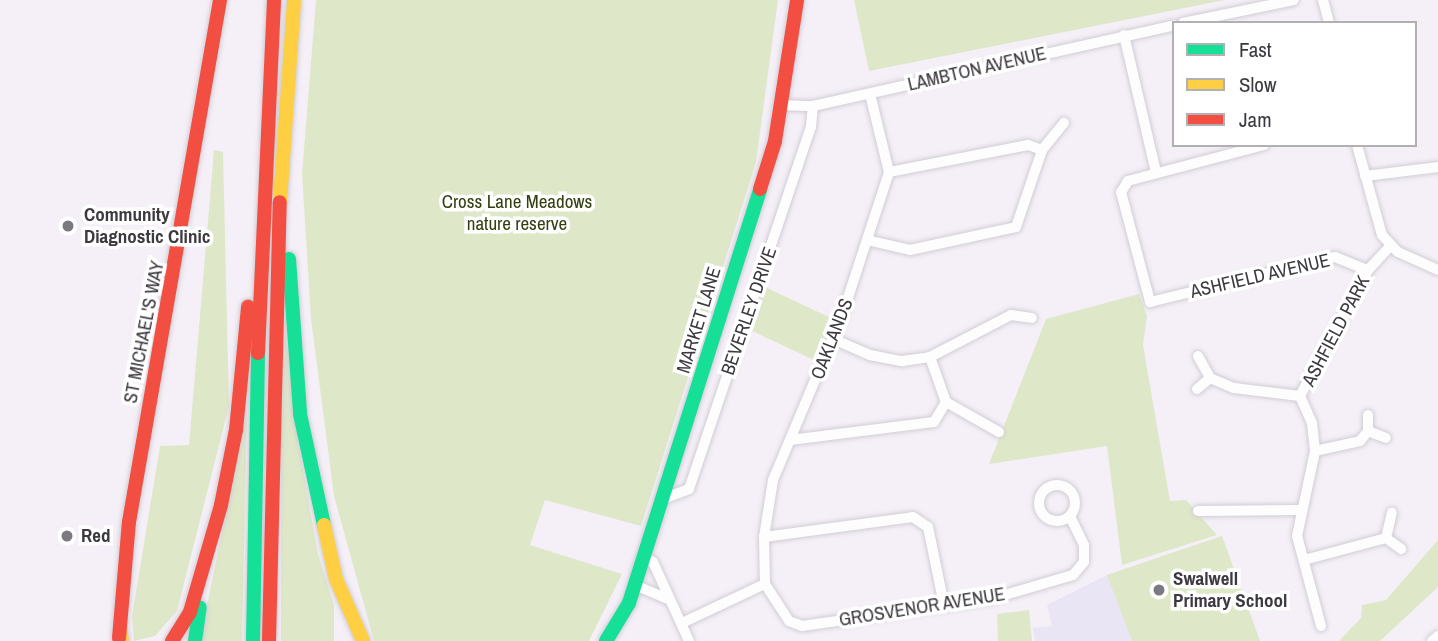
<!DOCTYPE html>
<html>
<head>
<meta charset="utf-8">
<style>
  body { margin:0 }
  #map { position:relative; width:1438px; height:641px; overflow:hidden; background:#f5f0f8; font-family:"Archivo Narrow",sans-serif }
  div>[style] { position:absolute }
  [style*='--x'] { left:calc(var(--x)*1px); top:calc(var(--y)*1px); width:calc(var(--w)*1px); rotate:calc(var(--a)*1deg) }
  .education>* { inset:0; background:#eae5f5 }
  .green>* { inset:0; background:#dee8c8 }
  .roads { filter:drop-shadow(0 0 2px #d1cdd4) drop-shadow(0 0 2px #d1cdd4) }
  .street>* { height:10px; margin:-5px; padding:0 5px; transform-origin:5px; border-radius:5px; background:#fefdfe }
  .street>.ring { margin:-5px; padding:0; box-sizing:content-box; background:none; border:10px solid #fefdfe; border-radius:50% }
  .fast>* { height:14px; margin:-7px; padding:0 7px; transform-origin:7px; border-radius:7px; background:#16e098 }
  .slow>* { height:14px; margin:-7px; padding:0 7px; transform-origin:7px; border-radius:7px; background:#ffcf43 }
  .jam>* { height:14px; margin:-7px; padding:0 7px; transform-origin:7px; border-radius:7px; background:#f24e42 }
  .dots>* { width:19px; height:19px; translate:-50% -50%; box-sizing:border-box; border:4px solid #fff; border-radius:50% }
  span { translate:-50% -50%; white-space:nowrap; text-align:center; line-height:1.15; -webkit-text-stroke:7px #fff; paint-order:stroke }
  .street-label { font-size:19px; color:#3d3940 }
  .park-label { font-size:19px; color:#324010 }
  .poi-label { font-size:19px; color:#3d3940; font-weight:700 }
  .left { translate:0 -50%; text-align:left }
  .legend { position:absolute; left:1172px; top:21px; width:245px; height:126px; box-sizing:border-box; background:#fff; border:2px solid #b1b0b3; margin:0; padding:9px 12px; list-style:none; font-size:21px; color:#3d3940 }
  .legend li { display:flex; align-items:center; gap:14px; height:35px }
  .legend b { width:35px; border:2px solid #b1b0b3 }
</style>
</head>
<body>
<div id="map">
  <div class="education">
    <div style="clip-path:polygon(1222px 536px,1260px 641px,1035px 641px,1033px 628px,1052px 626px,1047px 605px,1107px 575px)"></div>
  </div>
  <div class="green">
    <div style="clip-path:polygon(316px 0,778px 0,756px 162px,641px 526px,545px 500px,530px 545px,622px 574px,589px 641px,374px 641px,334px 496px,311px 319px,302px 174px)"></div>
    <div style="clip-path:polygon(854px 0,1225px 0,869px 71px)"></div>
    <div style="clip-path:polygon(214px 150px,223px 152px,229px 406px,177px 611px,155px 636px,134px 641px,132px 616px,160px 446px,189px 445px)"></div>
    <div style="clip-path:polygon(765px 287px,831px 318px,814px 360px,750px 330px)"></div>
    <div style="clip-path:polygon(1139px 294px,1147px 316px,1143px 345px,1170px 501px,1186px 500px,1217px 535px,1122px 565px,1107px 446px,989px 464px,1046px 319px)"></div>
    <div style="clip-path:polygon(281px 334px,286px 336px,298px 443px,318px 554px,334px 605px,334px 641px,281px 641px)"></div>
    <div style="clip-path:polygon(247px 410px,242px 641px,203px 641px,202px 630px)"></div>
    <div style="clip-path:polygon(1222px 536px,1260px 641px,1132px 641px,1107px 575px)"></div>
    <div style="clip-path:polygon(1438px 540px,1438px 587px,1380px 641px,1339px 641px,1361px 618px,1362px 605px,1386px 600px)"></div>
    <div style="clip-path:polygon(1029px 610px,1032px 641px,998px 641px,997px 614px)"></div>
  </div>
  <div class="roads">
    <div class="street">
      <div style="--x:1323;--y:0;--w:24;--a:75"></div>
      <div style="--x:1183;--y:23;--w:113;--a:-11.7"></div>
      <div style="--x:1124;--y:35;--w:142;--a:76.9"></div>
      <div style="--x:780;--y:105;--w:33;--a:2"></div>
      <div style="--x:813;--y:106;--w:370;--a:-12.6"></div>
      <div style="--x:1264;--y:145;--w:141;--a:165.2"></div>
      <div style="--x:1128;--y:181;--w:13;--a:122"></div>
      <div style="--x:1121;--y:192;--w:114;--a:75.2"></div>
      <div style="--x:1150;--y:302;--w:190;--a:-13.7"></div>
      <div style="--x:1335;--y:257;--w:35;--a:22"></div>
      <div style="--x:1357;--y:145;--w:93;--a:74.5"></div>
      <div style="--x:1382;--y:235;--w:23;--a:47"></div>
      <div style="--x:1398;--y:252;--w:44;--a:24.2"></div>
      <div style="--x:1042;--y:150;--w:35;--a:-51"></div>
      <div style="--x:1365;--y:176;--w:74;--a:-7"></div>
      <div style="--x:867;--y:240;--w:44;--a:13.1"></div>
      <div style="--x:910;--y:250;--w:108;--a:-12.2"></div>
      <div style="--x:1016;--y:227;--w:81;--a:-71.3"></div>
      <div style="--x:1042;--y:150;--w:15;--a:-160"></div>
      <div style="--x:1028;--y:145;--w:142;--a:169"></div>
      <div style="--x:833;--y:339;--w:40;--a:23.4"></div>
      <div style="--x:870;--y:355;--w:33;--a:11"></div>
      <div style="--x:902;--y:361;--w:28;--a:-8"></div>
      <div style="--x:930;--y:357;--w:91;--a:-27.4"></div>
      <div style="--x:1011;--y:315;--w:21;--a:8"></div>
      <div style="--x:1198;--y:356;--w:25;--a:61"></div>
      <div style="--x:1197;--y:389;--w:17;--a:-40"></div>
      <div style="--x:1210;--y:378;--w:26;--a:23"></div>
      <div style="--x:1234;--y:388;--w:66;--a:6.9"></div>
      <div style="--x:946;--y:402;--w:61;--a:29.5"></div>
      <div style="--x:1368;--y:431;--w:19;--a:21"></div>
      <div style="--x:790;--y:440;--w:145;--a:-7.1"></div>
      <div style="--x:934;--y:422;--w:23;--a:-59"></div>
      <div style="--x:946;--y:402;--w:48;--a:-109.6"></div>
      <div style="--x:1315;--y:451;--w:46;--a:-12.5"></div>
      <div style="--x:1360;--y:441;--w:13;--a:-51"></div>
      <div style="--x:1368;--y:431;--w:16;--a:-90"></div>
      <div class="ring" style="left:1039px;top:485px;width:26px;height:26px"></div>
      <div style="--x:663;--y:499;--w:28;--a:-21"></div>
      <div style="--x:689;--y:489;--w:382;--a:-71.4"></div>
      <div style="--x:811;--y:127;--w:21;--a:-85"></div>
      <div style="--x:1198;--y:511;--w:102;--a:-0.6"></div>
      <div style="--x:764;--y:537;--w:150;--a:-7.6"></div>
      <div style="--x:913;--y:517;--w:18;--a:34"></div>
      <div style="--x:928;--y:527;--w:80;--a:78.4"></div>
      <div style="--x:1386;--y:538;--w:19;--a:36"></div>
      <div style="--x:644;--y:557;--w:10;--a:29"></div>
      <div style="--x:653;--y:562;--w:87;--a:65.5"></div>
      <div style="--x:1304;--y:560;--w:85;--a:-15"></div>
      <div style="--x:1386;--y:538;--w:26;--a:-77"></div>
      <div style="--x:765;--y:584;--w:47;--a:-91.2"></div>
      <div style="--x:764;--y:537;--w:58;--a:-81"></div>
      <div style="--x:773;--y:480;--w:178;--a:-67.2"></div>
      <div style="--x:842;--y:316;--w:151;--a:-71.9"></div>
      <div style="--x:889;--y:172;--w:80;--a:-103.7"></div>
      <div style="--x:765;--y:584;--w:44;--a:57"></div>
      <div style="--x:789;--y:621;--w:14;--a:21"></div>
      <div style="--x:802;--y:626;--w:191;--a:-8.1"></div>
      <div style="--x:991;--y:599;--w:85;--a:-16.3"></div>
      <div style="--x:1073;--y:575;--w:17;--a:-50"></div>
      <div style="--x:1084;--y:562;--w:17;--a:-90"></div>
      <div style="--x:1084;--y:545;--w:32;--a:-116"></div>
      <div style="--x:635;--y:585;--w:36;--a:23"></div>
      <div style="--x:682;--y:623;--w:92;--a:-25.2"></div>
      <div style="--x:1321;--y:626;--w:93;--a:-104.9"></div>
      <div style="--x:1297;--y:536;--w:87;--a:-78"></div>
      <div style="--x:1315;--y:451;--w:28;--a:-96"></div>
      <div style="--x:1312;--y:423;--w:30;--a:-114"></div>
      <div style="--x:1300;--y:396;--w:143;--a:-61.6"></div>
      <div style="--x:1368;--y:270;--w:33;--a:-47"></div>
      <div style="--x:1432;--y:641;--w:8;--a:-40"></div>
    </div>
    <div class="fast">
      <div style="--x:289;--y:259;--w:155;--a:85.9"></div>
      <div style="--x:300;--y:414;--w:114;--a:77.8"></div>
      <div style="--x:195;--y:641;--w:34;--a:-82"></div>
      <div style="--x:253;--y:641;--w:288;--a:-89"></div>
      <div style="--x:606;--y:641;--w:44;--a:-58.8"></div>
      <div style="--x:629;--y:603;--w:434;--a:-72.4"></div>
    </div>
    <div class="slow">
      <div style="--x:280;--y:202;--w:202;--a:-86"></div>
      <div style="--x:324;--y:525;--w:55;--a:77.5"></div>
      <div style="--x:336;--y:579;--w:68;--a:66.5"></div>
      <div style="--x:120;--y:630;--w:11;--a:80"></div>
    </div>
    <div class="jam">
      <div style="--x:760;--y:189;--w:50;--a:-72.6"></div>
      <div style="--x:775;--y:141;--w:143;--a:-81.1"></div>
      <div style="--x:258;--y:353;--w:353;--a:-87.4"></div>
      <div style="--x:119;--y:638;--w:116;--a:-85.1"></div>
      <div style="--x:129;--y:522;--w:530;--a:-80.11"></div>
      <div style="--x:172;--y:641;--w:34;--a:-58"></div>
      <div style="--x:190;--y:612;--w:111;--a:-73.8"></div>
      <div style="--x:221;--y:505;--w:76;--a:-78.7"></div>
      <div style="--x:236;--y:430;--w:124;--a:-84.4"></div>
      <div style="--x:269;--y:641;--w:439;--a:-88.6"></div>
    </div>
  </div>
  <div class="dots">
    <div style="left:68px;top:226px;background:#7d7980"></div>
    <div style="left:67px;top:536px;background:#7d7980"></div>
    <div style="left:1159px;top:590px;background:#7d7980"></div>
  </div>
  <div class="street-label">
    <span style="left:977px;top:69px;rotate:-13deg">LAMBTON AVENUE</span>
    <span style="left:1260px;top:276px;rotate:-13deg">ASHFIELD AVENUE</span>
    <span style="left:749px;top:311px;rotate:-71deg">BEVERLEY DRIVE</span>
    <span style="left:699px;top:320px;rotate:-73deg">MARKET LANE</span>
    <span style="left:1336px;top:331px;rotate:-62deg">ASHFIELD PARK</span>
    <span style="left:144px;top:332px;rotate:-79deg">ST MICHAEL'S WAY</span>
    <span style="left:832px;top:339px;rotate:-69deg">OAKLANDS</span>
    <span style="left:922px;top:607px;rotate:-9deg">GROSVENOR AVENUE</span>
  </div>
  <div class="park-label">
    <span style="left:517px;top:213px">Cross Lane Meadows<br>nature reserve</span>
  </div>
  <div class="poi-label">
    <span class="left" style="left:84px;top:226px">Community<br>Diagnostic Clinic</span>
    <span class="left" style="left:81px;top:536px">Red</span>
    <span class="left" style="left:1173px;top:590px">Swalwell<br>Primary School</span>
  </div>
  <ul class="legend">
  <li><b style="height:9px;background:#16e098"></b>Fast</li>
  <li><b style="height:9px;background:#ffcf43"></b>Slow</li>
  <li><b style="height:9px;background:#f24e42"></b>Jam</li>
  </ul>
</div>
</body>
</html>
